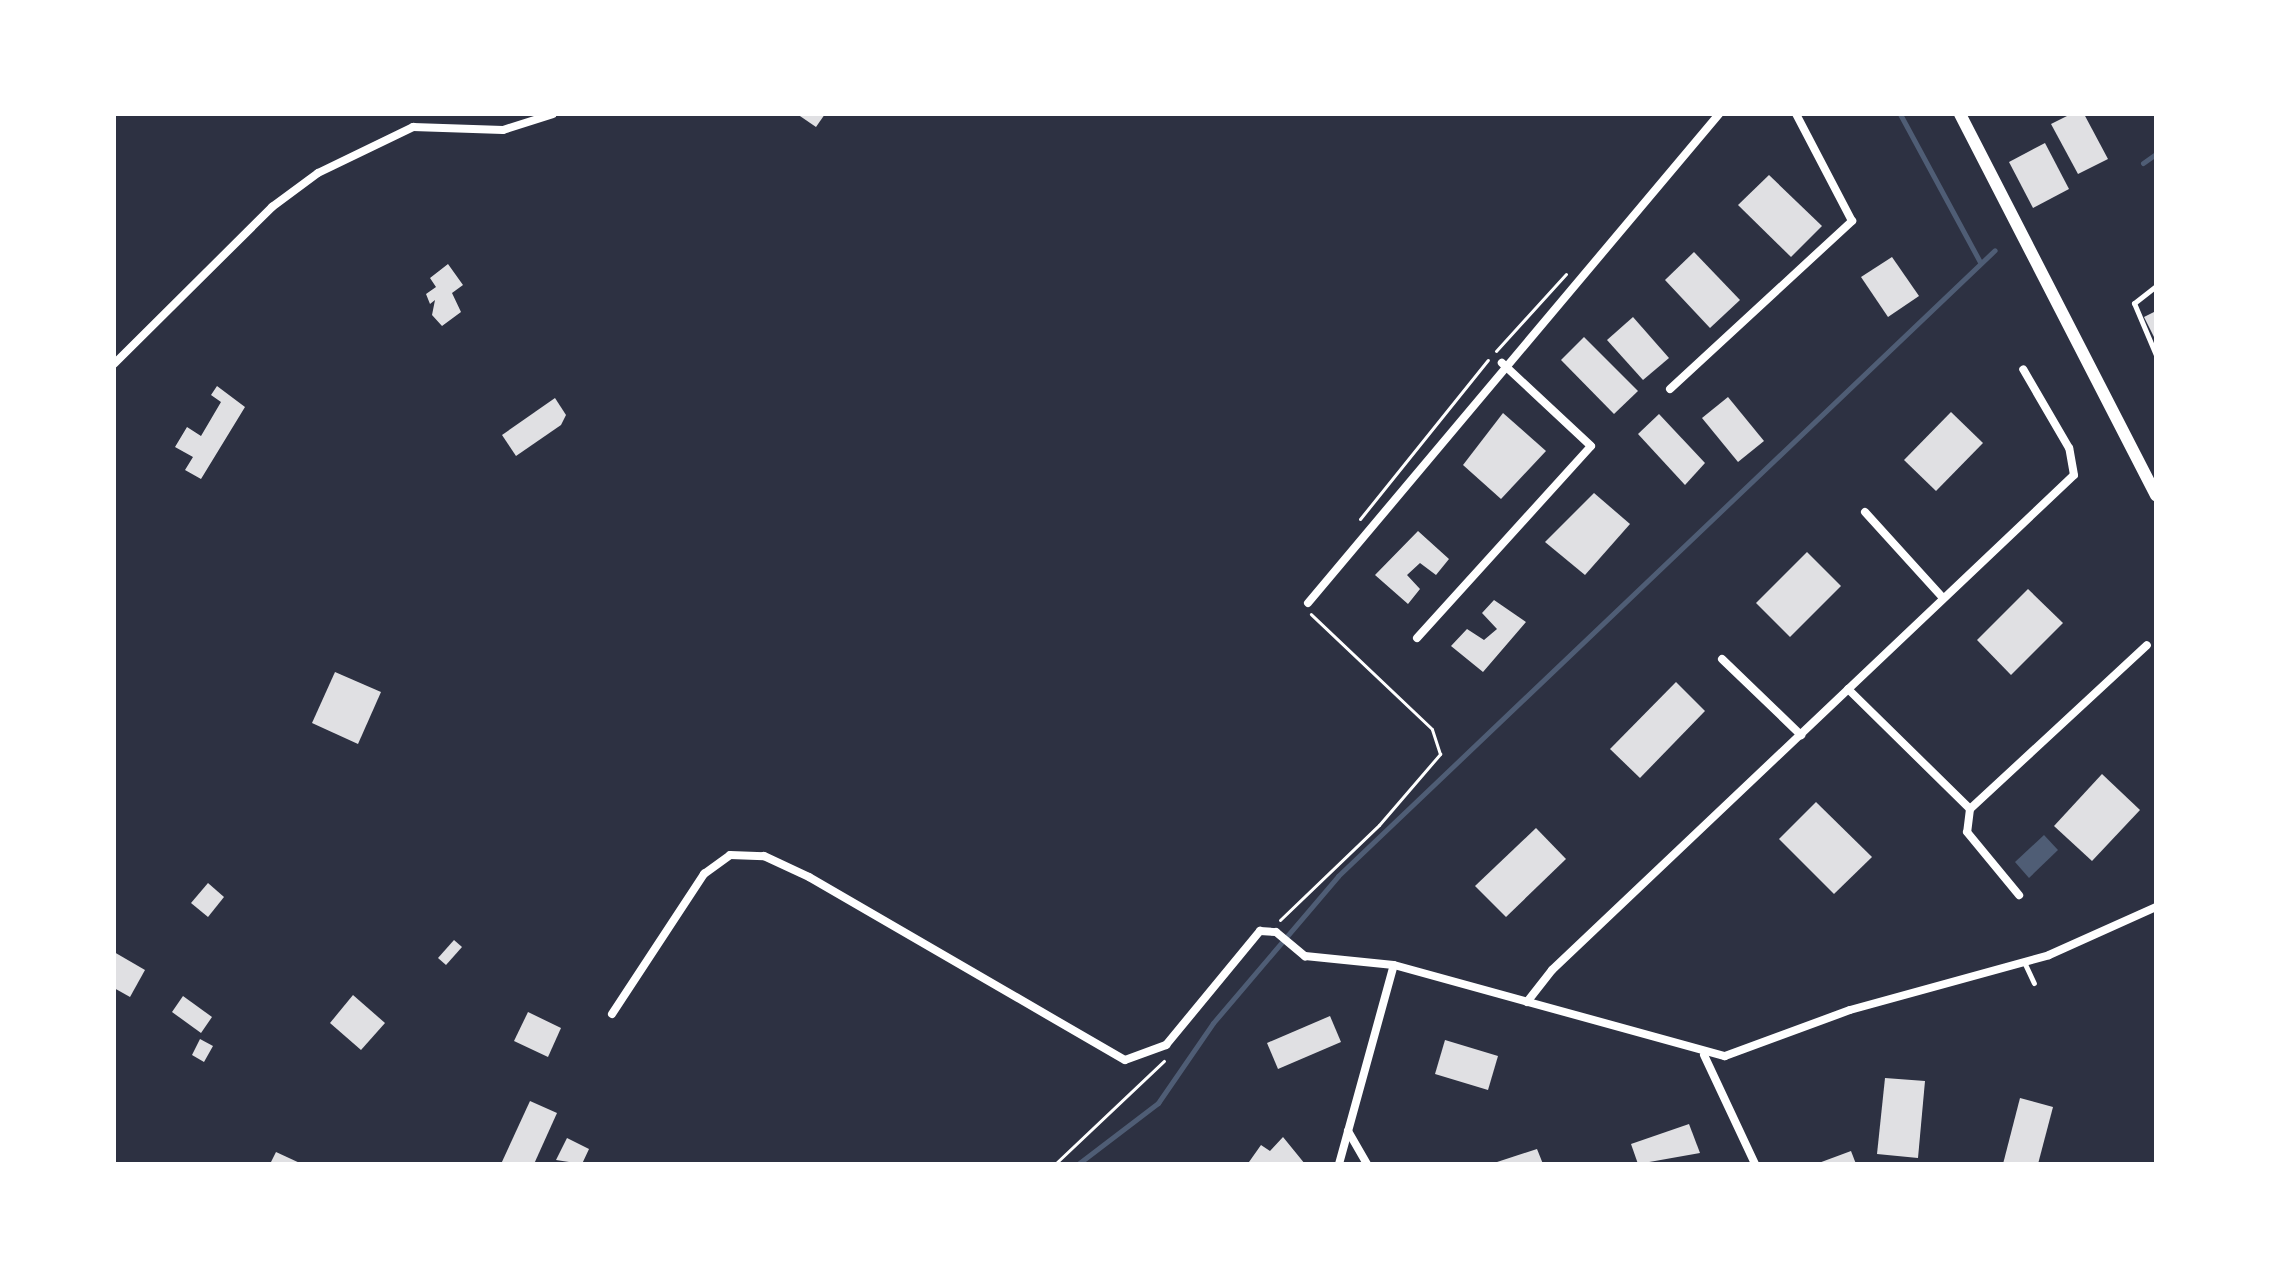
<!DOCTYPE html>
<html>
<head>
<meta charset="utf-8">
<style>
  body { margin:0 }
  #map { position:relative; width:2270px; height:1278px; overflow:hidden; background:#2d3142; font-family:"Archivo Narrow",sans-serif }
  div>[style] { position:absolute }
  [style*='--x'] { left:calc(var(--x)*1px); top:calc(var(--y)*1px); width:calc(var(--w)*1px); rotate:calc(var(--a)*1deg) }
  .water>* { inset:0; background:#4f5d75 }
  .stream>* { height:5px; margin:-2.5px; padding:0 2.5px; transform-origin:2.5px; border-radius:2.5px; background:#4f5d75 }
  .building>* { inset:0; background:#e0e0e3 }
  .path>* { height:3px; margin:-1.5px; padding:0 1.5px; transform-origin:1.5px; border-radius:1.5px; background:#fff }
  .service>* { height:5px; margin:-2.5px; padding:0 2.5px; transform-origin:2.5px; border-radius:2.5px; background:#fff }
  .minor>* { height:8px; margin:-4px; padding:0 4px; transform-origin:4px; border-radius:4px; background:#fff }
  .tertiary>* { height:12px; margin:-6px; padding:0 6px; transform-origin:6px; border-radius:6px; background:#fff }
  span { translate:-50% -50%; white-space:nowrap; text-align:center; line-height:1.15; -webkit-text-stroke:6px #fff; paint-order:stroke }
  .frame { position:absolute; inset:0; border:116px solid #fff; pointer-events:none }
</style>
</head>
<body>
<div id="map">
  <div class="water">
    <div style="clip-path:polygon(2044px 835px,2058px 850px,2029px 878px,2015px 862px)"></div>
  </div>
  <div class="stream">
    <div style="--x:1900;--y:114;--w:168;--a:61.6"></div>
    <div style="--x:2143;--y:163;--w:16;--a:-35"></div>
    <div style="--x:1078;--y:1164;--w:101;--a:-37.3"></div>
    <div style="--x:1158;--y:1103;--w:97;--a:-55.5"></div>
    <div style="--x:1213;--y:1023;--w:193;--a:-49.6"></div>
    <div style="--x:1338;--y:876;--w:907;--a:-43.62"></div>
  </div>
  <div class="building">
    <div style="clip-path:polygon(797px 114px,825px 114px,816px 127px)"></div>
    <div style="clip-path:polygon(2071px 114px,2084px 114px,2108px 159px,2078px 174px,2051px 124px)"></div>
    <div style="clip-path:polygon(2045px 143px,2069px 189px,2033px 208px,2009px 162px)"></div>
    <div style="clip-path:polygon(1769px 175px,1822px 226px,1791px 257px,1738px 205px)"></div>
    <div style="clip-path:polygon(1694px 252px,1740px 300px,1710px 328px,1665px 280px)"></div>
    <div style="clip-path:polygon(1892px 257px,1919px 296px,1888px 317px,1861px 277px)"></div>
    <div style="clip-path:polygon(448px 264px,463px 285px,452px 293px,461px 312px,442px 326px,432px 315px,435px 300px,430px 304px,426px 294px,436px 287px,430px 278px)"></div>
    <div style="clip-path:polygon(2156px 311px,2156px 341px,2144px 317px)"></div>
    <div style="clip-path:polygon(1633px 317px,1669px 358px,1643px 380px,1607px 340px)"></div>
    <div style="clip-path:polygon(1584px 337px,1638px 391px,1614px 414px,1561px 360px)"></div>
    <div style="clip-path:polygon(217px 386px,245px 407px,201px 479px,185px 470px,193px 457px,175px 447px,187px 427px,201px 436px,221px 402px,211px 395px)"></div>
    <div style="clip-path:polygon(1728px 397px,1764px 441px,1738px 462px,1702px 418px)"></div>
    <div style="clip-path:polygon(555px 398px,566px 415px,561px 425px,516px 456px,502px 435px)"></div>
    <div style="clip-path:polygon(1951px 412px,1983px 443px,1936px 491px,1904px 460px)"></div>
    <div style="clip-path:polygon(1503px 413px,1546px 451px,1501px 499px,1463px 465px)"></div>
    <div style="clip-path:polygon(1659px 414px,1705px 463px,1685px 485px,1638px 434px)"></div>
    <div style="clip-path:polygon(1594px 493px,1630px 524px,1585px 575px,1545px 542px)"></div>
    <div style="clip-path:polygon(1418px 531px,1449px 559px,1436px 575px,1420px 563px,1407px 575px,1420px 589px,1408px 604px,1375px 575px)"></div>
    <div style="clip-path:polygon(1807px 552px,1841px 586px,1790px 637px,1756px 603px)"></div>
    <div style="clip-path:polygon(2028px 589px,2063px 623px,2011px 675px,1977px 640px)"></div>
    <div style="clip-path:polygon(1494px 600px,1526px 622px,1483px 672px,1451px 646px,1467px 629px,1484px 640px,1497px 629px,1482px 613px)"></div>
    <div style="clip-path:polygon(335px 672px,381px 692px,358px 744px,312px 723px)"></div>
    <div style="clip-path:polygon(1676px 682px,1705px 711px,1640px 778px,1610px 749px)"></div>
    <div style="clip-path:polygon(2102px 774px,2140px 810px,2092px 861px,2054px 826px)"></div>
    <div style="clip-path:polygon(1816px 802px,1872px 857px,1834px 894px,1779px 839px)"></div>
    <div style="clip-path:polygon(1536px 828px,1566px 859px,1506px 917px,1475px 886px)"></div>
    <div style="clip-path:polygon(208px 883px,224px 897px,208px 917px,191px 903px)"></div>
    <div style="clip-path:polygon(454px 940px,462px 947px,446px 965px,438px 958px)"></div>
    <div style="clip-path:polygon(114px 952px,145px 970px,130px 997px,114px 988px)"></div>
    <div style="clip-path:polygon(353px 995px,385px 1023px,361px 1050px,330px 1023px)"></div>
    <div style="clip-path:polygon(183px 996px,212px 1017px,201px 1033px,172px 1012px)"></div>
    <div style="clip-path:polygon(528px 1012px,561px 1028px,548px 1057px,514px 1041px)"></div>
    <div style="clip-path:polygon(1330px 1016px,1341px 1042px,1278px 1069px,1267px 1043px)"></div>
    <div style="clip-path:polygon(200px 1039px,213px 1046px,204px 1062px,192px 1055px)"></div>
    <div style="clip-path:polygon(1445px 1040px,1498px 1056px,1488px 1090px,1435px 1074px)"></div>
    <div style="clip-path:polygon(1885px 1078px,1925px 1081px,1918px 1158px,1877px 1154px)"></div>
    <div style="clip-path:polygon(2020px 1098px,2053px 1107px,2038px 1164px,2003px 1164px)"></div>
    <div style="clip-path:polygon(530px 1101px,557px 1113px,534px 1164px,501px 1164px)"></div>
    <div style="clip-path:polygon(1689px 1124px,1700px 1153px,1638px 1164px,1631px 1144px)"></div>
    <div style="clip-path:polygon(1283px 1137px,1305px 1164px,1249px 1162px,1261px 1145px,1270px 1151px)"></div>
    <div style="clip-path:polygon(567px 1138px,589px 1149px,582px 1164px,556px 1160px)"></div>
    <div style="clip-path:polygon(1537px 1149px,1543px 1164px,1494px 1164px,1494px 1163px)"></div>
    <div style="clip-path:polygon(1851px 1151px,1856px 1164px,1816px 1164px)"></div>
    <div style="clip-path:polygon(276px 1152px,302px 1164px,270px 1164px)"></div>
  </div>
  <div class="path">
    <div style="--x:1496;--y:351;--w:104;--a:-47.7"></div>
    <div style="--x:1360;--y:519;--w:204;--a:-51.2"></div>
    <div style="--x:1280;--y:920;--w:137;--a:-43.8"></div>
    <div style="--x:1379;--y:825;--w:94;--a:-49.3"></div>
    <div style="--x:1440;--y:754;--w:26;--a:-108"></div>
    <div style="--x:1432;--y:729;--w:167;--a:-136.5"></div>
    <div style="--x:1055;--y:1164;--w:150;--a:-43.4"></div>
  </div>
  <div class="service">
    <div style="--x:2156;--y:286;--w:28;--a:142"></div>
    <div style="--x:2134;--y:303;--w:56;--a:67.1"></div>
    <div style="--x:2025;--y:964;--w:21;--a:65"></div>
  </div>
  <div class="minor">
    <div style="--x:114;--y:364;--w:223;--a:-44.8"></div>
    <div style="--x:272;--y:207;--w:57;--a:-36.5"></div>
    <div style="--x:318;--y:173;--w:106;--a:-25.8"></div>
    <div style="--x:413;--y:127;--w:90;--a:1.9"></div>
    <div style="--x:503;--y:130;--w:52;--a:-17.7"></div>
    <div style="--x:1670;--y:389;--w:248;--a:-42.7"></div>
    <div style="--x:1852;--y:221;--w:121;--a:-117.6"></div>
    <div style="--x:1865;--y:512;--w:116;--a:47.8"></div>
    <div style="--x:1308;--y:603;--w:639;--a:-49.95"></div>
    <div style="--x:1417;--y:638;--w:259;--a:-47.8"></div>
    <div style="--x:1591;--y:446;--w:122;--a:-137"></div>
    <div style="--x:1722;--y:659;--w:110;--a:43.9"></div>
    <div style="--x:1848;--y:689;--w:171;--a:44.5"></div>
    <div style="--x:1970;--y:809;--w:241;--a:-42.8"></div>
    <div style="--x:1970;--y:809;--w:23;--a:97"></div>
    <div style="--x:1967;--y:832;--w:82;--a:50.5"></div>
    <div style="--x:1527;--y:1002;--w:41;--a:-52"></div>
    <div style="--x:1552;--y:970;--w:719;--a:-43.48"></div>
    <div style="--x:2074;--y:475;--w:27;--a:-100"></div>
    <div style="--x:2069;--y:448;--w:91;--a:-120.2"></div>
    <div style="--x:612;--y:1014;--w:168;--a:-56.7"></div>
    <div style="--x:704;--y:874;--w:32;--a:-36"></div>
    <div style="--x:730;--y:855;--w:34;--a:2"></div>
    <div style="--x:764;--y:856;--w:50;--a:25"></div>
    <div style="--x:809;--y:877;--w:365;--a:30.1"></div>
    <div style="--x:1125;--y:1060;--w:44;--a:-20.1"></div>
    <div style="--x:1166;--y:1045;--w:148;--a:-50.5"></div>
    <div style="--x:1260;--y:931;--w:16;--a:4"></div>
    <div style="--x:1276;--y:932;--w:38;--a:40"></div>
    <div style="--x:1305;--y:956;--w:89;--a:5.8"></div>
    <div style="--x:1704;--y:1055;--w:120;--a:64.9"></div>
    <div style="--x:1348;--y:1131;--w:38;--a:60"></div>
    <div style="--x:1339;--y:1164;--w:206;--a:-74.6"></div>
    <div style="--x:1394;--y:965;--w:343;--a:15.4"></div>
    <div style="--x:1725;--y:1056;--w:133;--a:-20.2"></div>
    <div style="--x:1850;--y:1010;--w:206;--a:-15.4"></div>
    <div style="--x:2049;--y:955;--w:117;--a:-24.2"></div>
  </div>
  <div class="tertiary">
    <div style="--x:1960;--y:114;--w:429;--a:62.8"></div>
  </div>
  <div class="frame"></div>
</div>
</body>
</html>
